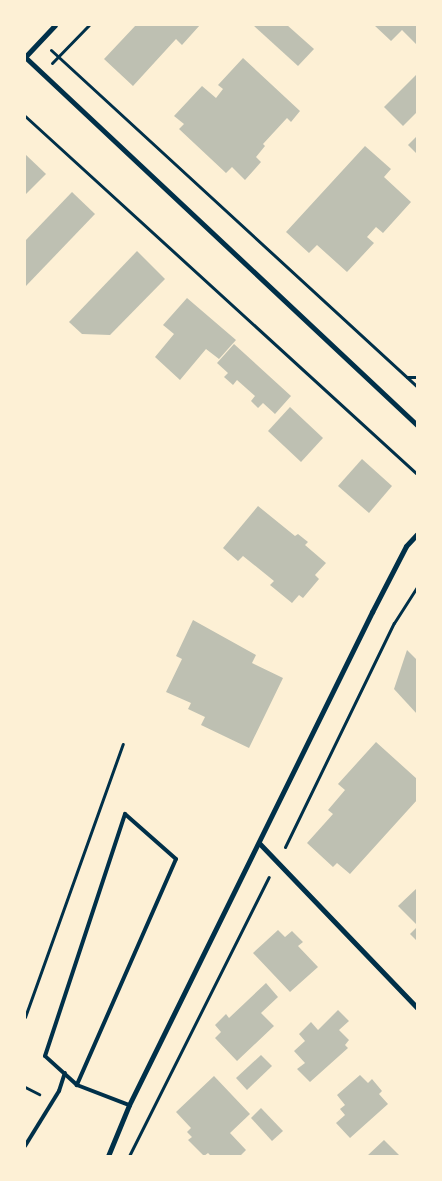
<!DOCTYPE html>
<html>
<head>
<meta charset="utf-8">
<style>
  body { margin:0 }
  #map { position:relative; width:442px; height:1181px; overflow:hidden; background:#fdf0d5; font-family:Literata,serif }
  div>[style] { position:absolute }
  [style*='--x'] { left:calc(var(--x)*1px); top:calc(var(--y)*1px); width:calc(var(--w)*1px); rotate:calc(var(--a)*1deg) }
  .building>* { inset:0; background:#bec0b2 }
  .path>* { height:3px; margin:-1.5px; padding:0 1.5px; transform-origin:1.5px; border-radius:1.5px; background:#003049 }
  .service>* { height:4px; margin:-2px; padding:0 2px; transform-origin:2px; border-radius:2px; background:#003049 }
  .minor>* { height:5px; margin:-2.5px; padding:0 2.5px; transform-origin:2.5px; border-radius:2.5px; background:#003049 }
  span { translate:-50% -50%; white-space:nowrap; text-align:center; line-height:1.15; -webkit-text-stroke:4px #fdf0d5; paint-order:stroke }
  .frame { position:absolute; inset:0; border:26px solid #fdf0d5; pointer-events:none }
</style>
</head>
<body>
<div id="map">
  <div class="building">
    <div style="clip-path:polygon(136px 25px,200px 25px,182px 45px,176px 39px,133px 86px,104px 59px)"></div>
    <div style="clip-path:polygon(253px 25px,287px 25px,314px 49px,298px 66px)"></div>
    <div style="clip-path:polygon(374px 25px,417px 25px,417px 45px,402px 30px,391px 41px)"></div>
    <div style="clip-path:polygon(243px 58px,300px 111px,291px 122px,287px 118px,263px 144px,265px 146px,256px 157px,261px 162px,245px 180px,232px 167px,226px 173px,179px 129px,184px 124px,174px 116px,202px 86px,216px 98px,223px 89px,218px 85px)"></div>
    <div style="clip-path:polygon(417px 74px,417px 112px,403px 126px,384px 107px)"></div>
    <div style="clip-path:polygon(417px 136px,417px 154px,408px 145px)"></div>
    <div style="clip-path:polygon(365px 146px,391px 169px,384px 177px,411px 202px,383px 233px,376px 227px,367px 237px,374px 243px,347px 272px,317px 245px,309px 253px,286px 232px)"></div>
    <div style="clip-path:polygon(25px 154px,46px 174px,25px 195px)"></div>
    <div style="clip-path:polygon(72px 192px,95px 214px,25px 287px,25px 241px)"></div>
    <div style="clip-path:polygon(137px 251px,165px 279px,110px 335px,82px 334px,69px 322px)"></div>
    <div style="clip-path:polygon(187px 298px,236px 340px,219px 359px,206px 349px,180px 380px,155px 357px,174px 334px,163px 325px)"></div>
    <div style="clip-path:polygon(234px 344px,291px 396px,275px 414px,263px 403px,258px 408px,251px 401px,255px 396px,237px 380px,233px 385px,224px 377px,228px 373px,217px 363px)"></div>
    <div style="clip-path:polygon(290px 407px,323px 438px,301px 462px,268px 431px)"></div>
    <div style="clip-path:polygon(362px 459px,392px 486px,369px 513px,338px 486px)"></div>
    <div style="clip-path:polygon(258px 506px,295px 536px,298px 534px,308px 542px,305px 545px,326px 563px,315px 575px,319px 579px,303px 598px,299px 595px,292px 603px,270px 585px,274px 581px,243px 556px,238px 561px,223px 548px)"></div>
    <div style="clip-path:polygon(193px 620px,256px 655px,252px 663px,283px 678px,249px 748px,201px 725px,205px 717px,188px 709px,191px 703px,166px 692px,182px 659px,176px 656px)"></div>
    <div style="clip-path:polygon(407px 650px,417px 660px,417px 714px,394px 689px)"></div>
    <div style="clip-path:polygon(376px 742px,417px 779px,417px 800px,350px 874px,337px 863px,333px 867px,307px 843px,333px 814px,328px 810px,345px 790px,338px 784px)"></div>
    <div style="clip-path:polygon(417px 888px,417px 925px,398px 906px)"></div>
    <div style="clip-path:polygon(417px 927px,417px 941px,410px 934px)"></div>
    <div style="clip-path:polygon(278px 930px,285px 937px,292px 931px,303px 942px,298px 946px,318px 967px,290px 992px,253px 953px)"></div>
    <div style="clip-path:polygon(266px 983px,278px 997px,261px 1013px,274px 1026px,237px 1061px,215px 1038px,221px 1032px,215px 1025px,226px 1014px,229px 1018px)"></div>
    <div style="clip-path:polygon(338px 1010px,349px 1021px,339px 1030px,349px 1040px,345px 1045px,348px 1048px,310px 1082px,297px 1069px,305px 1063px,294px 1051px,305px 1041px,299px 1034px,311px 1022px,318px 1030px)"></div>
    <div style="clip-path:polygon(261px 1055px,272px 1066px,247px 1090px,236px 1078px)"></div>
    <div style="clip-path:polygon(360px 1075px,368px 1083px,372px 1079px,382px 1091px,379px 1094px,388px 1104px,350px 1138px,336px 1123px,345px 1115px,340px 1109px,345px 1105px,337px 1095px)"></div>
    <div style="clip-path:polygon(214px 1076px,250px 1114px,230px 1133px,246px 1150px,240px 1156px,211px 1156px,208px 1153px,204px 1156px,188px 1140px,192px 1137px,187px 1132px,191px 1128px,176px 1112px)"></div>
    <div style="clip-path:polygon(261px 1108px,283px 1131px,272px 1141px,251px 1118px)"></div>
    <div style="clip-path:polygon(384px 1140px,400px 1156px,367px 1156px)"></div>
  </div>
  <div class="path">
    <div style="--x:51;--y:50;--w:497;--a:42.6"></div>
    <div style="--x:52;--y:63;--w:53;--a:-45.8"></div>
    <div style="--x:25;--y:116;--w:531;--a:42.4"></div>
    <div style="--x:407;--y:377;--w:10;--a:0"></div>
    <div style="--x:285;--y:847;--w:249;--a:-64.1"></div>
    <div style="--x:394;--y:623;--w:43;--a:-57.4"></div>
    <div style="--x:25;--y:1017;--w:290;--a:-70.3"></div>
    <div style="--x:25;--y:1087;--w:16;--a:27"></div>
    <div style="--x:129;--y:1156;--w:312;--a:-63.4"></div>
  </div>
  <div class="service">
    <div style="--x:125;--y:814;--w:68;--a:41.4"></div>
    <div style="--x:176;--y:859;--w:247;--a:113.7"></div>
    <div style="--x:77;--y:1085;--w:43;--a:-137.8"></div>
    <div style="--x:45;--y:1056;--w:255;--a:-71.7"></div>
    <div style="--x:77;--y:1085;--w:56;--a:21"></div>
    <div style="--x:25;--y:1146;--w:65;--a:-58.3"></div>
    <div style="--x:59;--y:1091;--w:19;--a:-72"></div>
  </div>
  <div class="minor">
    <div style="--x:25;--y:57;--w:538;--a:43.19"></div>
    <div style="--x:25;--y:57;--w:44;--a:-46.8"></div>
    <div style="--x:260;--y:844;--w:227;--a:46.2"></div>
    <div style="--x:108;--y:1156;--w:55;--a:-67.6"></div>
    <div style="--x:129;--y:1105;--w:550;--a:-63.76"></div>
    <div style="--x:372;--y:612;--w:74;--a:-62.7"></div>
    <div style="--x:406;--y:546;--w:16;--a:-47"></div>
  </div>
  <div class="frame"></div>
</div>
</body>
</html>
